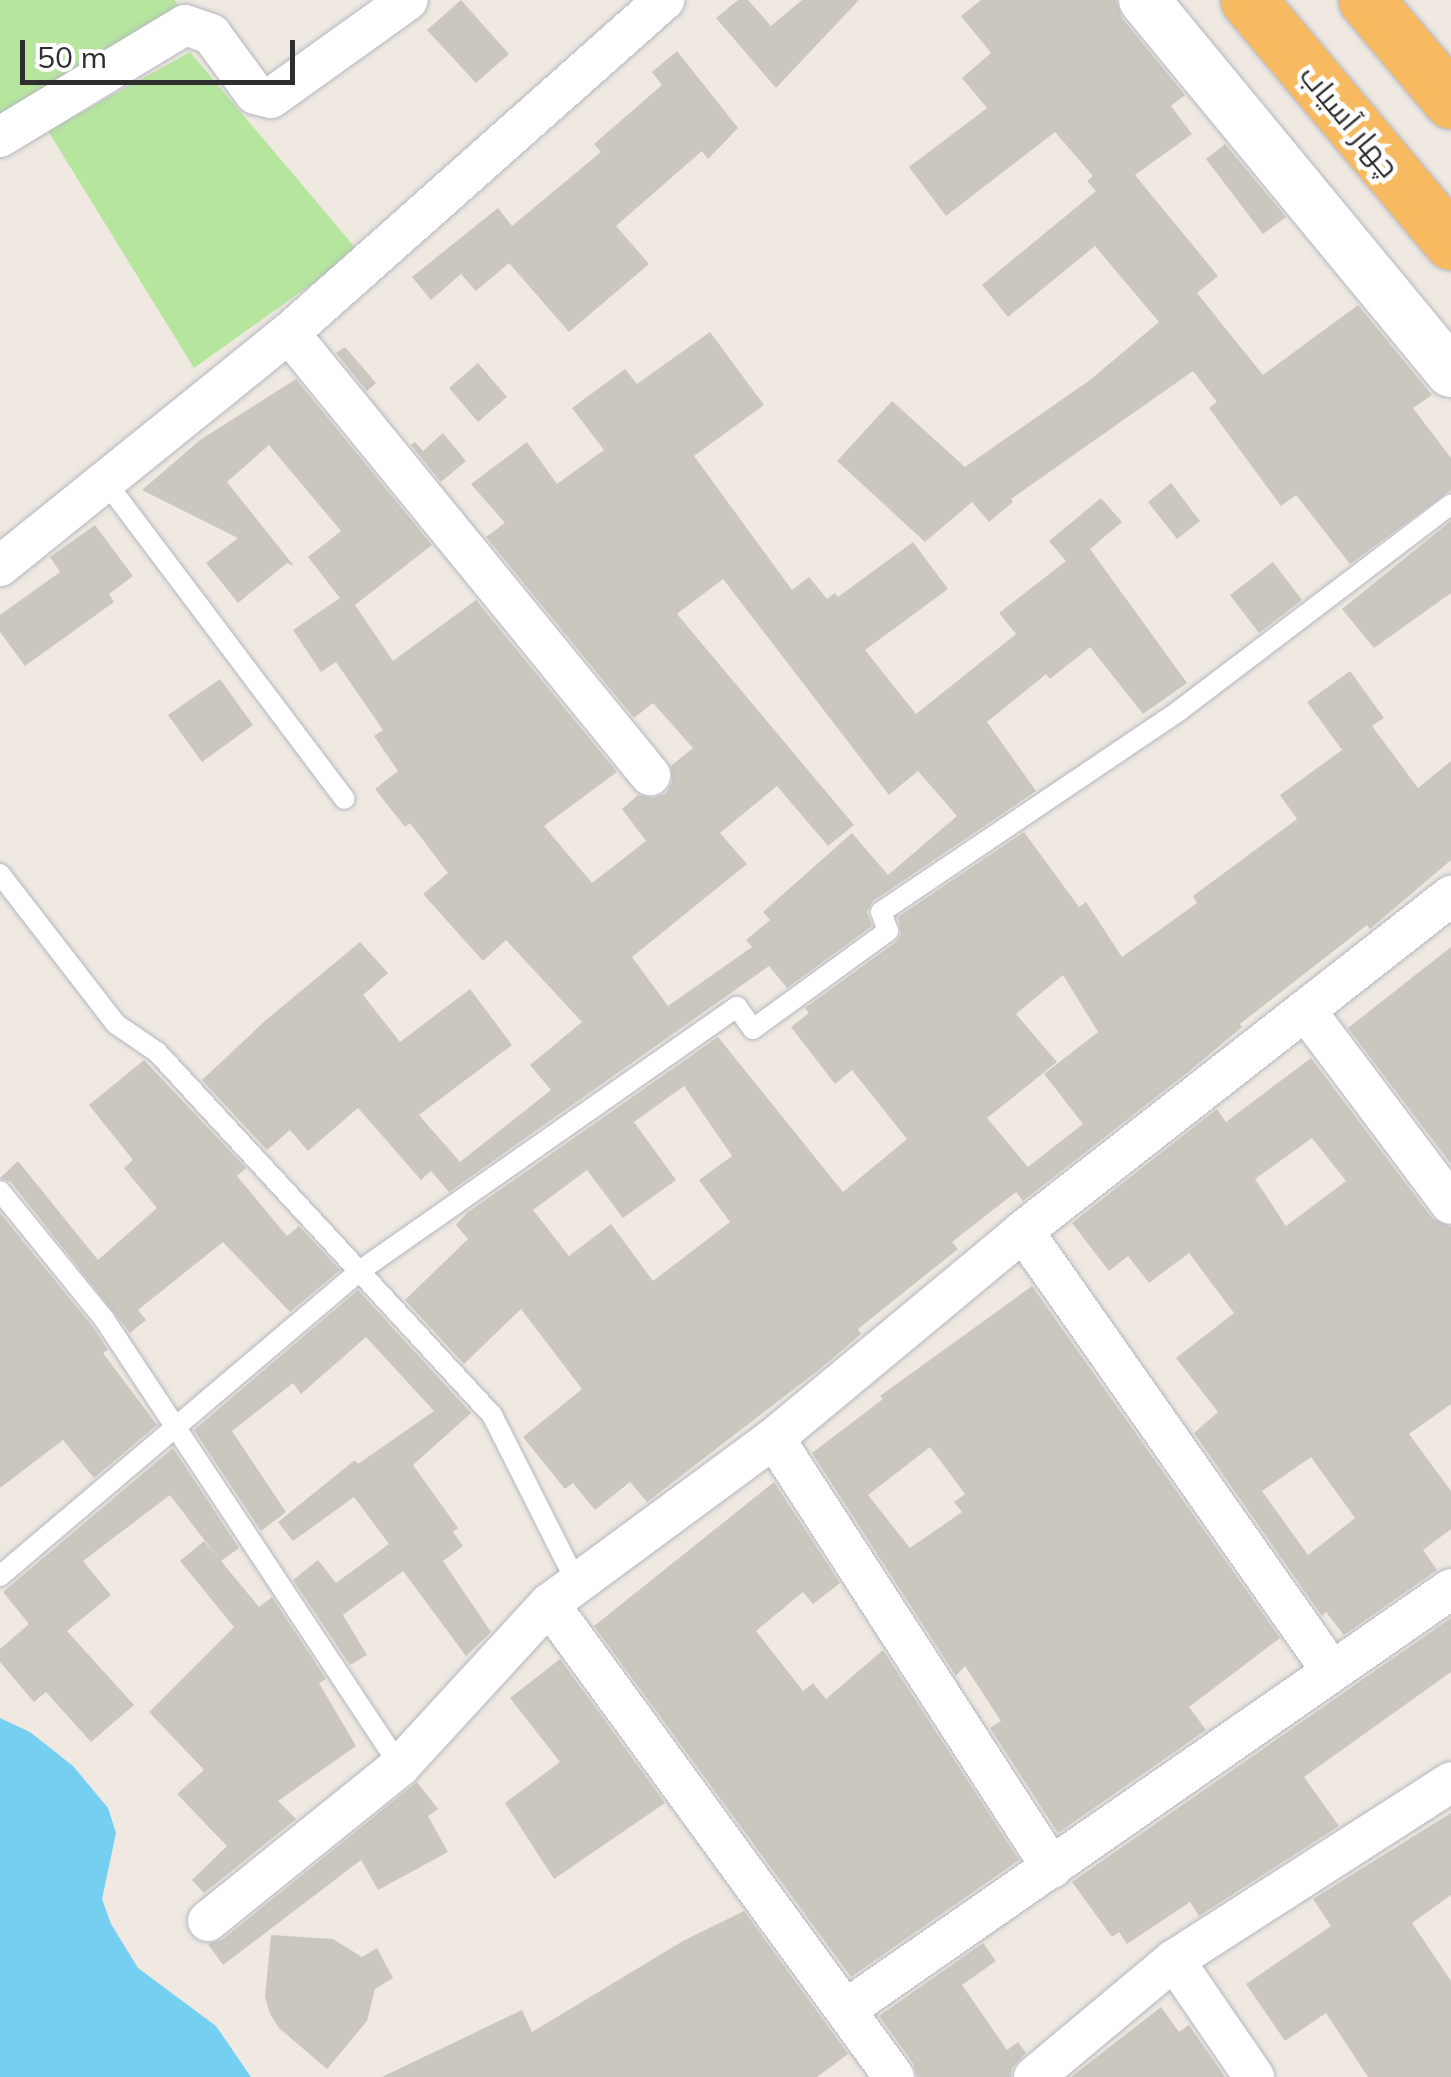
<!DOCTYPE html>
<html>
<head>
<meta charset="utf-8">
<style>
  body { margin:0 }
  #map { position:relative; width:1451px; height:2077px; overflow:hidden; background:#efe9e1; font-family:Mulish,Cairo,sans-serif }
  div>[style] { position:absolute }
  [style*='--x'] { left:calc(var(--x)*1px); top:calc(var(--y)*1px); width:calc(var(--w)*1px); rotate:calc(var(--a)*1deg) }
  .green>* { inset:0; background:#b6e59e }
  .water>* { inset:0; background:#75cff0 }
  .building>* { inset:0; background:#cbc7bf }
  .roads { filter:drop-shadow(0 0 2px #b4b7c1) drop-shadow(0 0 2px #b4b7c1) }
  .service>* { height:20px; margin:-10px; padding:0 10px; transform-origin:10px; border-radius:10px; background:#fff }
  .minor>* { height:40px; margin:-20px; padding:0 20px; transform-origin:20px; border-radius:20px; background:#fff }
  .tertiary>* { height:50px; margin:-25px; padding:0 25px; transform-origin:25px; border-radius:25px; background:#fff }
  .trunk>* { height:55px; margin:-27.5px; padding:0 27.5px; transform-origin:27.5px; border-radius:27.5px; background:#f8ba60 }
  span { translate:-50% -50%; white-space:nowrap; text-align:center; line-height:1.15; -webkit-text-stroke:9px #fff; paint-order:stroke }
  .street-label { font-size:30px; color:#2e2e2e }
  .scale { position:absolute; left:20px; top:40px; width:275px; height:45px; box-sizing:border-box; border:5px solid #2e2e2e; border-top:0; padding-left:12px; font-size:30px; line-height:35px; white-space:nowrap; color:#2e2e2e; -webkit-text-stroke:8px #fff; paint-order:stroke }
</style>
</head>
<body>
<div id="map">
  <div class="green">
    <div style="clip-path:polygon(0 0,175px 0,179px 7px,0 119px)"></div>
    <div style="clip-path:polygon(190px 52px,358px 251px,194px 368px,48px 131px)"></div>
  </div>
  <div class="water">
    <div style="clip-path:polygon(0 1718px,30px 1732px,73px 1766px,108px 1808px,116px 1833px,102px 1899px,111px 1924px,138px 1968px,216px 2026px,251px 2077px,0 2077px)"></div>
  </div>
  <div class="building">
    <div style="clip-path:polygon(461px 0,509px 54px,476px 83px,427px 30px)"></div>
    <div style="clip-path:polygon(738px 0,748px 0,771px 26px,802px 0,859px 0,776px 88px,716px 18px)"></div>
    <div style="clip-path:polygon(981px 0,1116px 0,1122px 18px,1185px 95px,1171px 106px,1192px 134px,1135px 175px,1218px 276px,1197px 293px,1263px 375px,1358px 305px,1432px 395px,1413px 408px,1451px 458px,1451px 490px,1350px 564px,1296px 495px,1281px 506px,1209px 408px,1217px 402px,1193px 371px,1011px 499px,1013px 502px,989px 522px,972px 502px,925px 542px,837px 461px,892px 401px,965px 467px,1090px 380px,1159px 322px,1095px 246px,1008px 317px,982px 285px,1096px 191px,1087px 181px,1093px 176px,1055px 132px,946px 216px,909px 167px,987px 108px,962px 78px,991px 53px,961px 16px)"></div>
    <div style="clip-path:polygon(677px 51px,738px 128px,708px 159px,702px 151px,616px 226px,649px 264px,569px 332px,509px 263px,476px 291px,461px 274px,431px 300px,412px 277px,498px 208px,512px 226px,601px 152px,594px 144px,662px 85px,652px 72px)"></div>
    <div style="clip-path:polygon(1225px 144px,1286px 217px,1263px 234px,1206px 159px)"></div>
    <div style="clip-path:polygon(evenodd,710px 332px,764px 405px,694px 456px,792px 590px,809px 577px,827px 599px,835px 593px,838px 597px,913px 542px,948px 589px,865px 650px,916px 714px,1016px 634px,999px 613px,1066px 561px,1049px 541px,1101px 498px,1122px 522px,1090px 549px,1187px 683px,1143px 714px,1090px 647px,1050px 679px,1046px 674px,987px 722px,1036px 791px,873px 901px,867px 912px,872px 926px,787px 988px,769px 966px,449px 1192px,431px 1171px,421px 1180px,358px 1108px,308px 1151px,290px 1130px,267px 1150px,202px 1080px,266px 1020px,360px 942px,388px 973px,363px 995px,400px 1042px,470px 989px,512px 1045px,419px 1115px,460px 1162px,551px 1090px,530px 1065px,582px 1022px,506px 940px,483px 961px,423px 894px,448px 873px,410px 823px,405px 827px,375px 789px,398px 771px,374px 736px,383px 730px,336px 662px,321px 672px,293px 630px,340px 598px,308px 557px,341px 531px,269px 445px,227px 482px,294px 566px,287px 563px,238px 603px,206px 563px,238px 538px,142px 490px,200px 440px,296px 379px,432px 545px,355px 605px,393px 661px,476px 600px,617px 772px,544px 826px,592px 883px,646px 841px,622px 809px,638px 795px,653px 798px,666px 793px,672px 782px,671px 766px,693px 748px,653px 703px,634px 718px,486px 537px,505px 523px,471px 484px,527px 442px,557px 484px,604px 450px,572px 408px,625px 369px,637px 384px,710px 332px,723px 579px,889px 795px,918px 771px,957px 816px,888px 875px,852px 833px,763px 912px,770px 920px,746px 940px,752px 947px,668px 1006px,632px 957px,747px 864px,720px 833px,777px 786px,828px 846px,854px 825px,677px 614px,723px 579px)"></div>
    <div style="clip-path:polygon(345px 347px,376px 383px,367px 391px,336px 353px)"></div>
    <div style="clip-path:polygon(478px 363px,507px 397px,478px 422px,449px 388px)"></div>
    <div style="clip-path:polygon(443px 433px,466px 461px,441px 482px,411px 445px,415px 442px,423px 451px)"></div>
    <div style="clip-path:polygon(1171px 483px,1200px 521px,1177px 539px,1148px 502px)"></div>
    <div style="clip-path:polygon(1451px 521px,1451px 593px,1374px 648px,1342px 609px)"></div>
    <div style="clip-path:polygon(95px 525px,133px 576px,109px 594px,114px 602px,25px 666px,0 632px,0 615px,60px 572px,50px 557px)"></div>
    <div style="clip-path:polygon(1273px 562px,1302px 600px,1259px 633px,1230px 595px)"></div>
    <div style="clip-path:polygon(evenodd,1350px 671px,1384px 718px,1372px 726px,1418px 788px,1451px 761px,1451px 860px,1370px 929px,1367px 925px,1240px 1024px,1242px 1027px,1188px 1072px,1023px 1201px,1016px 1192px,952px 1242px,958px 1249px,858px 1329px,861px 1334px,820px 1369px,647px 1502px,630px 1482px,595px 1510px,573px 1483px,565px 1489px,523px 1437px,582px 1389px,521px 1309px,464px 1364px,405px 1300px,468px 1239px,456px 1225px,467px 1213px,718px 1037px,843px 1192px,907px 1139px,852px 1070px,835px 1084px,791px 1027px,809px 1013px,805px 1008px,896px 942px,901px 934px,898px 917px,1024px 832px,1079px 907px,1086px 902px,1122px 957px,1197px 903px,1193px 896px,1297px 819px,1280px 795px,1342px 750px,1307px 702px,1350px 671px,1063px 975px,1098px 1032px,1044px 1074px,1083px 1124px,1028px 1167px,987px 1118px,1057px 1062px,1016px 1014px,1063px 975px,1350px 671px,684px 1086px,732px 1156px,699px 1180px,730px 1222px,653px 1281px,611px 1224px,569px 1256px,533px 1210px,587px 1170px,623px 1218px,676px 1180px,634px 1122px,684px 1086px)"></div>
    <div style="clip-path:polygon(220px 679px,253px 725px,202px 762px,168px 715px)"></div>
    <div style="clip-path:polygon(1451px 947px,1451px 1164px,1348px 1028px)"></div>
    <div style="clip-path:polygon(evenodd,1311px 1058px,1432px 1218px,1451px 1227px,1451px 1404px,1409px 1434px,1451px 1491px,1451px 1529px,1423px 1550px,1437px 1570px,1344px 1635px,1326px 1612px,1322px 1616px,1194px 1433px,1218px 1412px,1176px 1358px,1234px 1313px,1189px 1253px,1149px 1283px,1128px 1256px,1109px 1271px,1072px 1223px,1217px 1109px,1226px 1122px,1311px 1058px,1312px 1138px,1346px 1181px,1286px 1226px,1255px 1179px,1312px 1138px,1311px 1058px,1311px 1457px,1355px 1518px,1308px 1555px,1262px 1491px,1311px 1457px)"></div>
    <div style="clip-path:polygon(144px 1060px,246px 1168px,237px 1176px,287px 1236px,299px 1226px,340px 1270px,290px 1312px,223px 1242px,138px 1310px,146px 1320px,130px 1333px,11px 1182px,0 1178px,18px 1161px,98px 1260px,157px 1208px,124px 1168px,133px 1160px,89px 1105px)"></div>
    <div style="clip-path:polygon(0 1213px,93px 1327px,108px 1350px,103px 1353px,157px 1425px,94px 1478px,63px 1440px,0 1488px)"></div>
    <div style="clip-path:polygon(evenodd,1032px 1286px,1280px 1638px,1189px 1707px,1206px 1730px,1058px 1833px,990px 1728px,1001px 1721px,965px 1666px,956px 1676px,812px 1453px,883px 1399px,880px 1396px,1032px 1286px,930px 1447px,965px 1494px,954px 1502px,962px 1512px,910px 1548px,868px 1495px,930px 1447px)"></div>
    <div style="clip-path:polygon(358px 1290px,471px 1413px,413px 1465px,458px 1528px,453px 1532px,463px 1546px,443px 1561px,491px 1632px,466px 1656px,403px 1571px,343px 1615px,367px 1655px,350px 1665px,293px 1580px,318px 1560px,336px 1583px,389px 1544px,354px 1497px,293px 1541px,278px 1522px,355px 1460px,358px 1464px,434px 1411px,366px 1337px,301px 1394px,293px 1383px,232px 1431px,286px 1512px,261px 1531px,194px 1430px)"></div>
    <div style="clip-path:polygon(173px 1448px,239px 1548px,221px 1561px,259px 1607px,272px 1597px,326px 1679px,319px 1683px,356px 1746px,278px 1801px,296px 1819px,204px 1893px,192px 1880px,227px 1846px,177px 1794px,204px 1770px,149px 1712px,234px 1627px,180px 1561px,204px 1541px,218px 1558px,170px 1495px,83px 1561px,111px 1595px,67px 1631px,134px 1705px,91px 1742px,46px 1692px,34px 1702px,0 1662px,0 1649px,29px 1624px,3px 1592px)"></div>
    <div style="clip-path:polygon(774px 1482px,840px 1583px,813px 1604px,803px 1592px,756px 1631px,803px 1691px,813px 1683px,826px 1699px,883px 1650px,1019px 1860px,851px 1977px,594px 1626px)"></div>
    <div style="clip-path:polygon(1451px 1618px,1451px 1672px,1304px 1777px,1339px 1826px,1199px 1916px,1190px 1902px,1127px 1944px,1119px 1932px,1112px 1937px,1072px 1882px)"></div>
    <div style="clip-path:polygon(560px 1659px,665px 1803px,554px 1879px,505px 1803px,560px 1762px,510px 1698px)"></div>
    <div style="clip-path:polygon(417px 1782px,438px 1809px,428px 1816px,448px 1852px,378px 1890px,361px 1860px,223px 1965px,208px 1944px,223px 1939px)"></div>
    <div style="clip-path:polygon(1451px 1813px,1451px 1895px,1412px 1923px,1451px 1981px,1451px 2077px,1368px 2077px,1326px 2013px,1285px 2041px,1246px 1984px,1331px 1926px,1313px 1899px)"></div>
    <div style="clip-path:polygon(744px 1911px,848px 2054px,817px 2077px,382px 2077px,522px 2010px,532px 2032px,683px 1941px)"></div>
    <div style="clip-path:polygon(271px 1935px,333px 1939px,362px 1957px,377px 1948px,393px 1978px,375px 1989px,367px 2021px,327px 2069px,279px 2028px,270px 2014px,265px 1997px)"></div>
    <div style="clip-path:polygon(983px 1943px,996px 1961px,962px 1985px,1007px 2050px,1018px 2042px,1026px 2053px,1012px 2068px,1011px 2077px,917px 2077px,913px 2063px,879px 2016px)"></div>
    <div style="clip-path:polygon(1161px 2007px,1179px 2032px,1189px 2025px,1225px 2077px,1071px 2077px)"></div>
  </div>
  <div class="roads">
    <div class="service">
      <div style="--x:105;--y:481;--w:398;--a:53"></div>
      <div style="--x:0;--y:874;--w:190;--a:52.3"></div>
      <div style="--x:116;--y:1024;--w:50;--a:34.3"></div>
      <div style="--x:157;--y:1052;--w:494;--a:47.3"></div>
      <div style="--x:492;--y:1415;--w:188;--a:63.2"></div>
      <div style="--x:0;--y:1191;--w:165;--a:50.9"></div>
      <div style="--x:104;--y:1319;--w:536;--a:56.49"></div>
      <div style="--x:0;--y:1576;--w:473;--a:-40.3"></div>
      <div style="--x:361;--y:1270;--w:459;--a:-35"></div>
      <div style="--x:737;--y:1007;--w:27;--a:54"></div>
      <div style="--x:753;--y:1029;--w:167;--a:-36"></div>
      <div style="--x:888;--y:931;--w:20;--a:-110"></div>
      <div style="--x:881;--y:912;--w:361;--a:-34"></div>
      <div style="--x:1180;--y:710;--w:340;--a:-37.2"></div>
    </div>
    <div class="minor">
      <div style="--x:0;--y:137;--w:216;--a:-31.2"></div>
      <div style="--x:185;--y:25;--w:28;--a:19"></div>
      <div style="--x:211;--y:34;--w:74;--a:53.7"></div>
      <div style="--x:255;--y:94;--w:16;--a:14"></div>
      <div style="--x:271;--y:98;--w:168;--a:-35.6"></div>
      <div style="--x:289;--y:333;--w:571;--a:50.76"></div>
      <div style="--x:0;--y:566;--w:371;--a:-38.9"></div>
      <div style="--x:289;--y:333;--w:502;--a:-41.61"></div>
      <div style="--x:1306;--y:1011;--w:241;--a:53.1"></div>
      <div style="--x:1023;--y:1231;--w:536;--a:54.95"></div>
      <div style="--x:774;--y:1438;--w:512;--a:57.12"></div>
      <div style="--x:549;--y:1604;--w:585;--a:53.89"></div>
      <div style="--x:208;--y:1921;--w:247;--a:-38.9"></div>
      <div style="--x:400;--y:1766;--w:220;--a:-47.4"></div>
      <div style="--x:549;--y:1604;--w:280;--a:-36.4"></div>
      <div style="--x:774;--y:1438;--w:324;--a:-39.7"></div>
      <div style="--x:1023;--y:1231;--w:544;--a:-38.05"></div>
      <div style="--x:1174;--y:1960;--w:142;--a:55.6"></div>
      <div style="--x:848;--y:2008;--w:734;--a:-34.79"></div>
      <div style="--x:1034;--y:2077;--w:182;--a:-39.9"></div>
      <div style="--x:1174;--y:1960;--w:329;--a:-32.7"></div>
    </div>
    <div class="tertiary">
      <div style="--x:1144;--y:0;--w:482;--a:50.5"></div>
    </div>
    <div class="trunk">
      <div style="--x:1248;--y:0;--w:316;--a:50"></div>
      <div style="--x:1366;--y:0;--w:132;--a:49.9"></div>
    </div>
  </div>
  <div class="street-label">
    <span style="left:1350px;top:121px;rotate:50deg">چهار آسیاب</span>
  </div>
  <div class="scale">50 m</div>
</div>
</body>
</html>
